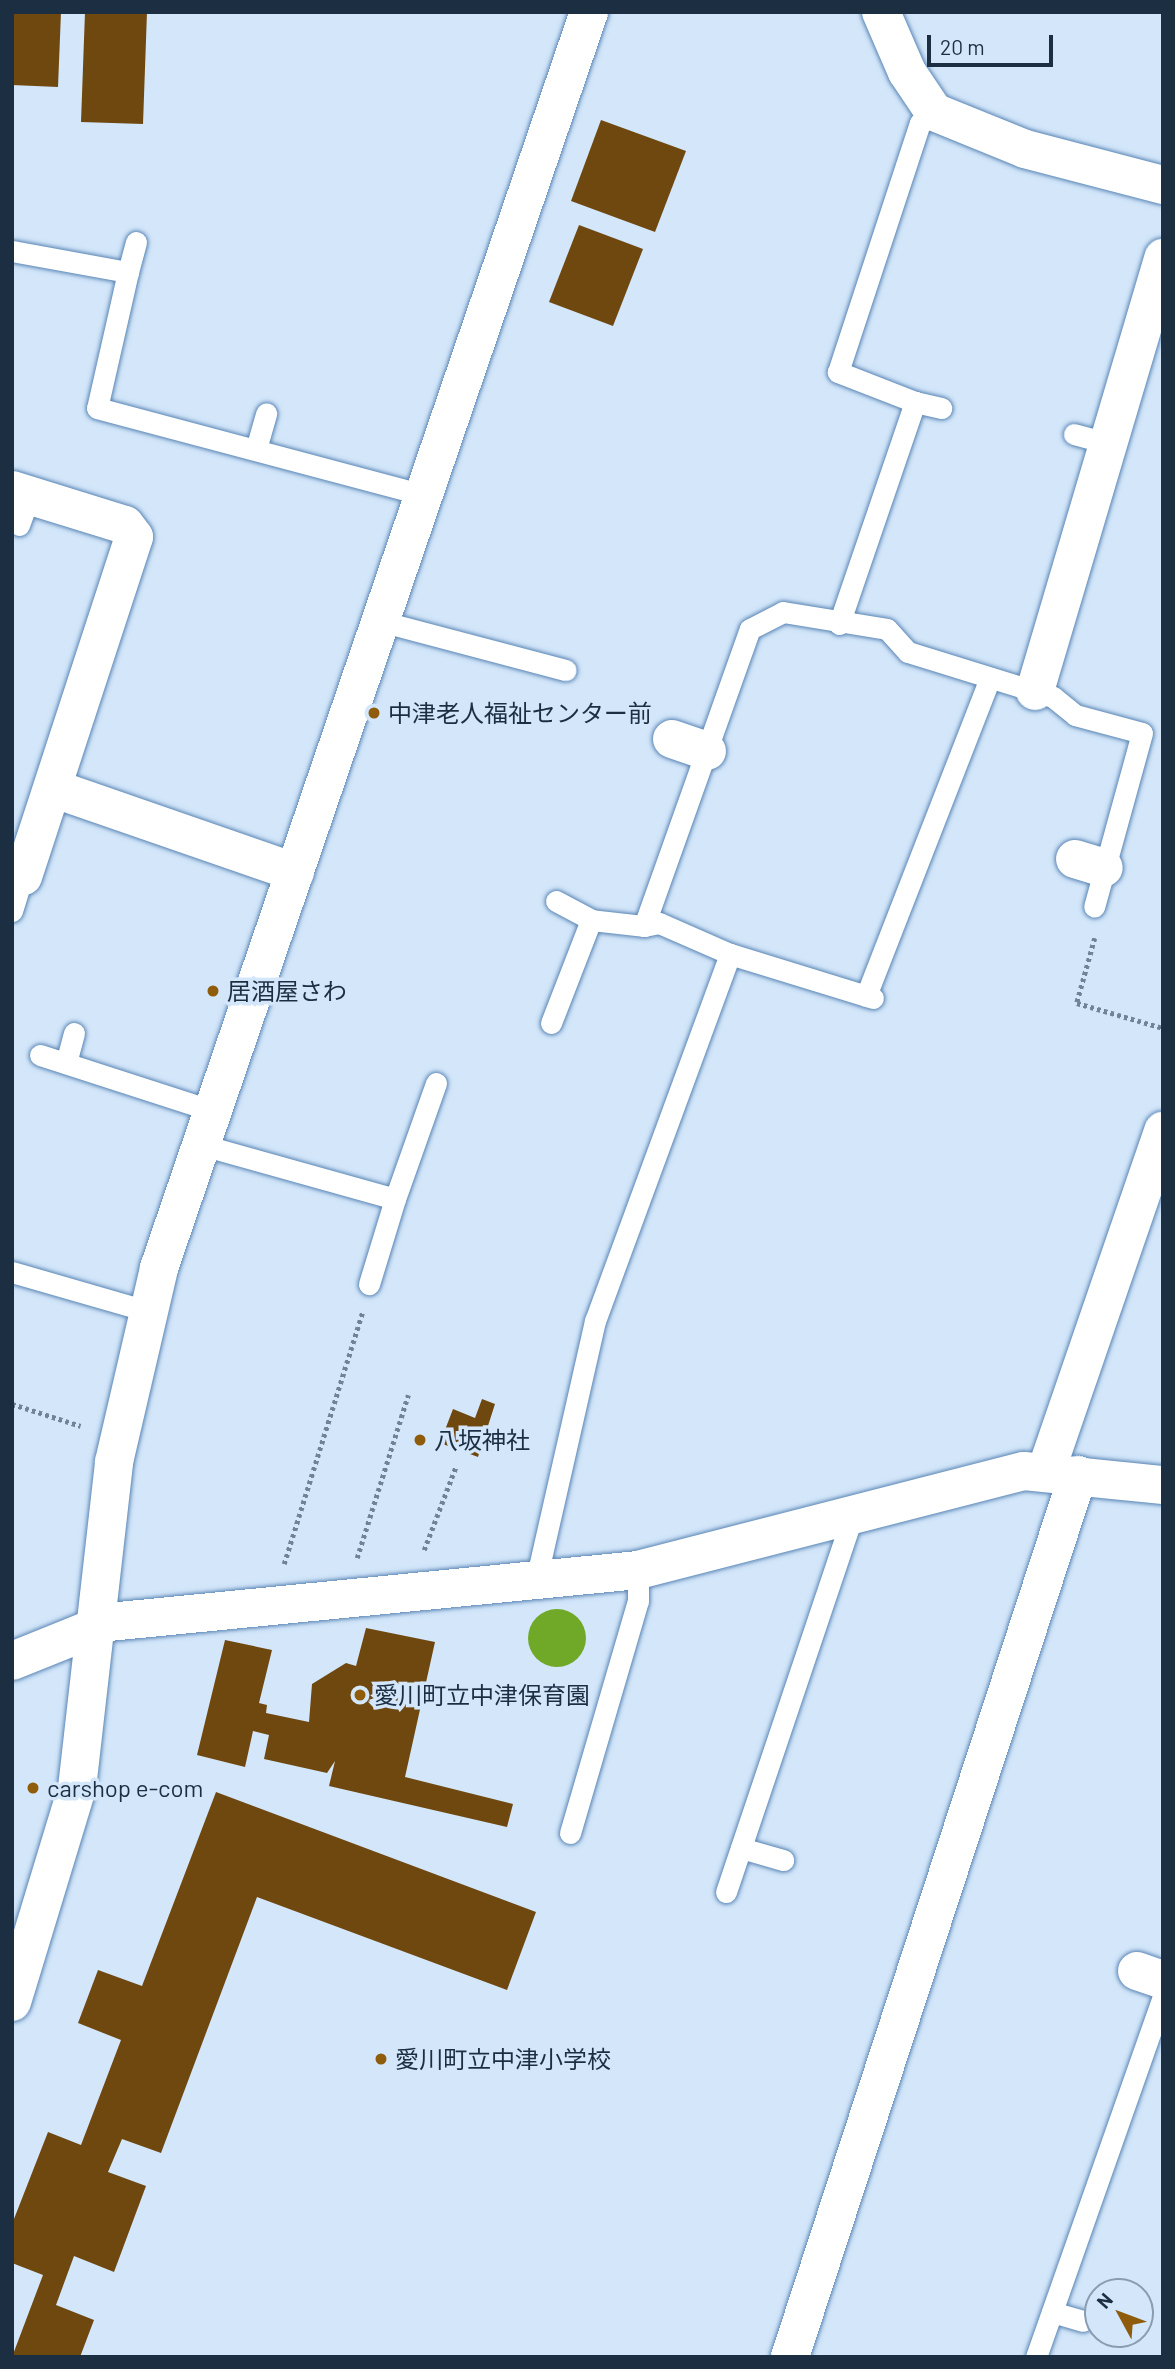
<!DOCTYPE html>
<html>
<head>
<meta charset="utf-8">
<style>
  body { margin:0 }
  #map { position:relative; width:1175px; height:2369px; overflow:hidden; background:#d3e6fa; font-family:Barlow,"Noto Sans JP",sans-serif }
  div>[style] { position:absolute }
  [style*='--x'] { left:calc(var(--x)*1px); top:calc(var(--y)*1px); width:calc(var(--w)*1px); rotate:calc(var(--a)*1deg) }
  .water>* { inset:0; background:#70a927 }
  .round { border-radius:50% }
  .building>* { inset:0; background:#6f4810 }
  .path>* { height:4.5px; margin-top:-2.25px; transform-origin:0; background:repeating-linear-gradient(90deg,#708397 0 3.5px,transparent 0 7px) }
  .roads { filter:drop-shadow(0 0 2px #5985b4) drop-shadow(0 0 2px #5985b4) }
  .service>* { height:21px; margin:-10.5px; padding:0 10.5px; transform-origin:10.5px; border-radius:10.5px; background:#fff }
  .minor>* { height:38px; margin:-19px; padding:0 19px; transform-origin:19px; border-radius:19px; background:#fff }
  .tertiary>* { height:38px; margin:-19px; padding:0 19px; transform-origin:19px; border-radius:19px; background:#fff }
  .dots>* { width:19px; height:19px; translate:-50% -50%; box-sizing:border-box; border:4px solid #d3e6fa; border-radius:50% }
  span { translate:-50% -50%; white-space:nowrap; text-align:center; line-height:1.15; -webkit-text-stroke:7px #d3e6fa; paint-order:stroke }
  .poi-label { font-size:24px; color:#1c2e42 }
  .left { translate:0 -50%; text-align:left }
  .frame { position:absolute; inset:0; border:14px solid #1c2e42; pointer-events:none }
  .north { position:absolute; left:1084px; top:2278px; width:70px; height:70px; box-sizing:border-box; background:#d3e6fa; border:2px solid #8a9cb0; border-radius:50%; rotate:311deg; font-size:19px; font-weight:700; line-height:28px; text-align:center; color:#1c2e42 }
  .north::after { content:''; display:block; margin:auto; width:24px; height:32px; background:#8f5c0b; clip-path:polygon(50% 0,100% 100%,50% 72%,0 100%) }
  .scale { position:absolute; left:927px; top:35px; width:126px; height:32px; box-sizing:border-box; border:4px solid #1c2e42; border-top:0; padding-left:9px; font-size:21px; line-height:24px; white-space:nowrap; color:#1c2e42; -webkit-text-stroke:5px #d3e6fa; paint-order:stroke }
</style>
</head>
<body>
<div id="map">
  <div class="water">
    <div class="round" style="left:528px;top:1609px;width:58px;height:58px"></div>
  </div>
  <div class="building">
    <div style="clip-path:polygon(12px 12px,61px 12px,58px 87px,12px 85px)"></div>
    <div style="clip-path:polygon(85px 12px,147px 12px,143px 124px,81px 122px)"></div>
    <div style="clip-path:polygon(601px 120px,686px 151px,655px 232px,571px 201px)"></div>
    <div style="clip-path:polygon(579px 225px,643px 249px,613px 326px,549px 302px)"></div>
    <div style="clip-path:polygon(482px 1399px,495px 1404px,478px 1457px,440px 1443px,453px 1409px,475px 1418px)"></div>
    <div style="clip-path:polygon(366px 1628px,435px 1642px,405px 1777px,513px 1804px,507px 1827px,329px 1786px,335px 1761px,327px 1773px,264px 1759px,269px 1735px,253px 1731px,245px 1767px,197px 1755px,225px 1640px,272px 1650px,259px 1703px,267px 1705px,266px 1713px,309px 1722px,312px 1684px,346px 1663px,356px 1666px)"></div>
    <div style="clip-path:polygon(216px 1792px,536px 1912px,507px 1990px,257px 1897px,161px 2153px,122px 2139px,108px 2172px,146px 2186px,114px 2272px,74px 2256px,56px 2305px,94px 2320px,80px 2357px,12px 2357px,43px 2275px,12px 2263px,12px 2224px,48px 2132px,81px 2145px,121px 2040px,78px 2023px,98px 1970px,142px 1986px)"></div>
  </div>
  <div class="path">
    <div style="--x:1095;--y:938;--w:67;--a:105.5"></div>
    <div style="--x:1077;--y:1003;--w:90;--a:16.2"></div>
    <div style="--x:12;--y:1404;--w:72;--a:17.7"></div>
    <div style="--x:424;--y:1550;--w:90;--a:-69.1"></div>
    <div style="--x:357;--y:1558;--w:171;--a:-72.6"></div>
    <div style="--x:284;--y:1564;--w:263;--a:-72.7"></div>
  </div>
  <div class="roads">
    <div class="service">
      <div style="--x:12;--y:251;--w:118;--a:10.3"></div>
      <div style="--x:128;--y:272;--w:139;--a:102.8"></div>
      <div style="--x:97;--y:408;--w:337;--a:14.9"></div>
      <div style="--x:128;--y:272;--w:31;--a:-75"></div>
      <div style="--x:915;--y:402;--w:27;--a:13"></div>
      <div style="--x:1074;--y:434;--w:35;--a:15"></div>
      <div style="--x:256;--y:449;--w:37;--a:-74"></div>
      <div style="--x:19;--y:525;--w:32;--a:-70"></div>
      <div style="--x:380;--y:621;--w:192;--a:14.8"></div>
      <div style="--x:839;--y:624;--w:235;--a:-71.1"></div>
      <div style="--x:915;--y:402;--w:83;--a:-158.7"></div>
      <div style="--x:838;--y:372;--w:262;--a:-71.8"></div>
      <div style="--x:920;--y:123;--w:19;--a:-51"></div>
      <div style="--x:556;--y:901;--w:40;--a:28"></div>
      <div style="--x:12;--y:911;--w:37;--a:-73"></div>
      <div style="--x:866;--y:996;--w:338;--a:-68.7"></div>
      <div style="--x:873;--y:998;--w:150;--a:-162.9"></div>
      <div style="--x:730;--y:954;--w:77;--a:-156.4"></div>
      <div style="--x:659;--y:923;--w:15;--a:169"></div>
      <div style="--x:644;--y:926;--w:315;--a:-70.4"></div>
      <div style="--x:750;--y:629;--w:37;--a:-27"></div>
      <div style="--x:783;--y:612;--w:105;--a:9.3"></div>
      <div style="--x:887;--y:629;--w:31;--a:48"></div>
      <div style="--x:908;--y:652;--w:152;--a:17.2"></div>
      <div style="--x:1053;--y:697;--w:28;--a:39"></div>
      <div style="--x:1075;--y:715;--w:69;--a:15"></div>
      <div style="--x:1142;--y:733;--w:180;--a:105.4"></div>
      <div style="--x:551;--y:1023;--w:110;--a:-68.8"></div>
      <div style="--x:591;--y:920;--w:53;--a:6.5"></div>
      <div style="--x:40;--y:1055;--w:182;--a:17.9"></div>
      <div style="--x:66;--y:1063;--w:31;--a:-75"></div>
      <div style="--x:202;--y:1145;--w:200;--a:15.6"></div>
      <div style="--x:395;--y:1199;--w:89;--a:107"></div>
      <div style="--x:395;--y:1199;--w:123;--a:-70.5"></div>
      <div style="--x:12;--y:1272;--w:141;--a:16.1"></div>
      <div style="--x:537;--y:1576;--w:262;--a:-77.2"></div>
      <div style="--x:595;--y:1321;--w:391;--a:-69.8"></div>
      <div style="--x:570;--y:1833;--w:242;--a:-73.7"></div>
      <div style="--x:638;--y:1601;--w:31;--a:-90"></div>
      <div style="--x:741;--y:1848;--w:44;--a:15.9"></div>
      <div style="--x:726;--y:1892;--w:401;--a:-71.4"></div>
      <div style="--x:1052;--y:2312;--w:32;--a:16"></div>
      <div style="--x:1036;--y:2357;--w:382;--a:-70.6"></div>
    </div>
    <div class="minor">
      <div style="--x:881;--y:12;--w:65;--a:66.6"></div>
      <div style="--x:907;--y:72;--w:48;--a:56"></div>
      <div style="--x:934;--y:112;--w:98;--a:22.1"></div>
      <div style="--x:1025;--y:149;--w:143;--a:14.6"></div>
      <div style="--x:12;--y:490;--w:118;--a:17.2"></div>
      <div style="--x:125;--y:525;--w:15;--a:53"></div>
      <div style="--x:134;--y:537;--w:357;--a:108.1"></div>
      <div style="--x:1035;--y:691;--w:452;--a:-73.5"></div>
      <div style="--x:672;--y:739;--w:37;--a:19"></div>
      <div style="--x:55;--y:789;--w:254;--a:19.1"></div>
      <div style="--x:1075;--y:859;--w:30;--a:17"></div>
      <div style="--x:1046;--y:1471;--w:360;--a:-71"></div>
      <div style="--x:12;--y:1661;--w:105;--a:-21.9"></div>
      <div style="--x:109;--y:1622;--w:532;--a:-5.61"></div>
      <div style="--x:638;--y:1570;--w:398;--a:-14.4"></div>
      <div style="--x:1024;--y:1471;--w:140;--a:5.8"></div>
      <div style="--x:1137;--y:1971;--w:28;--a:19"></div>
      <div style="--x:790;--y:2357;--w:928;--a:-71.92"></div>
    </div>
    <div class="tertiary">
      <div style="--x:12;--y:2002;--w:224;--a:-73.1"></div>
      <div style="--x:77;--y:1788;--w:328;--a:-83.5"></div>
      <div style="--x:114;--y:1462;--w:199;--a:-76.9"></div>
      <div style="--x:159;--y:1268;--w:1328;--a:-71.1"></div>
    </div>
  </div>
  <div class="dots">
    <div style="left:374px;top:713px;background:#8f5c0b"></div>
    <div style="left:213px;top:991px;background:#8f5c0b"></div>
    <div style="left:420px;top:1440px;background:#8f5c0b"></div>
    <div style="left:360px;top:1695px;background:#8f5c0b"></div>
    <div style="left:33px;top:1788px;background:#8f5c0b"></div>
    <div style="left:381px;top:2059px;background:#8f5c0b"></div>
  </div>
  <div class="poi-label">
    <span class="left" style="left:388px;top:713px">中津老人福祉センター前</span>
    <span class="left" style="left:227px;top:991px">居酒屋さわ</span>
    <span class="left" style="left:434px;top:1440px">八坂神社</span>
    <span class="left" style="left:374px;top:1695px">愛川町立中津保育園</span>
    <span class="left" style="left:47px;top:1788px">carshop e-com</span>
    <span class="left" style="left:395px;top:2059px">愛川町立中津小学校</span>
  </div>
  <div class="frame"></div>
  <div class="north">N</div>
  <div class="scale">20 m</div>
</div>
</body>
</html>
